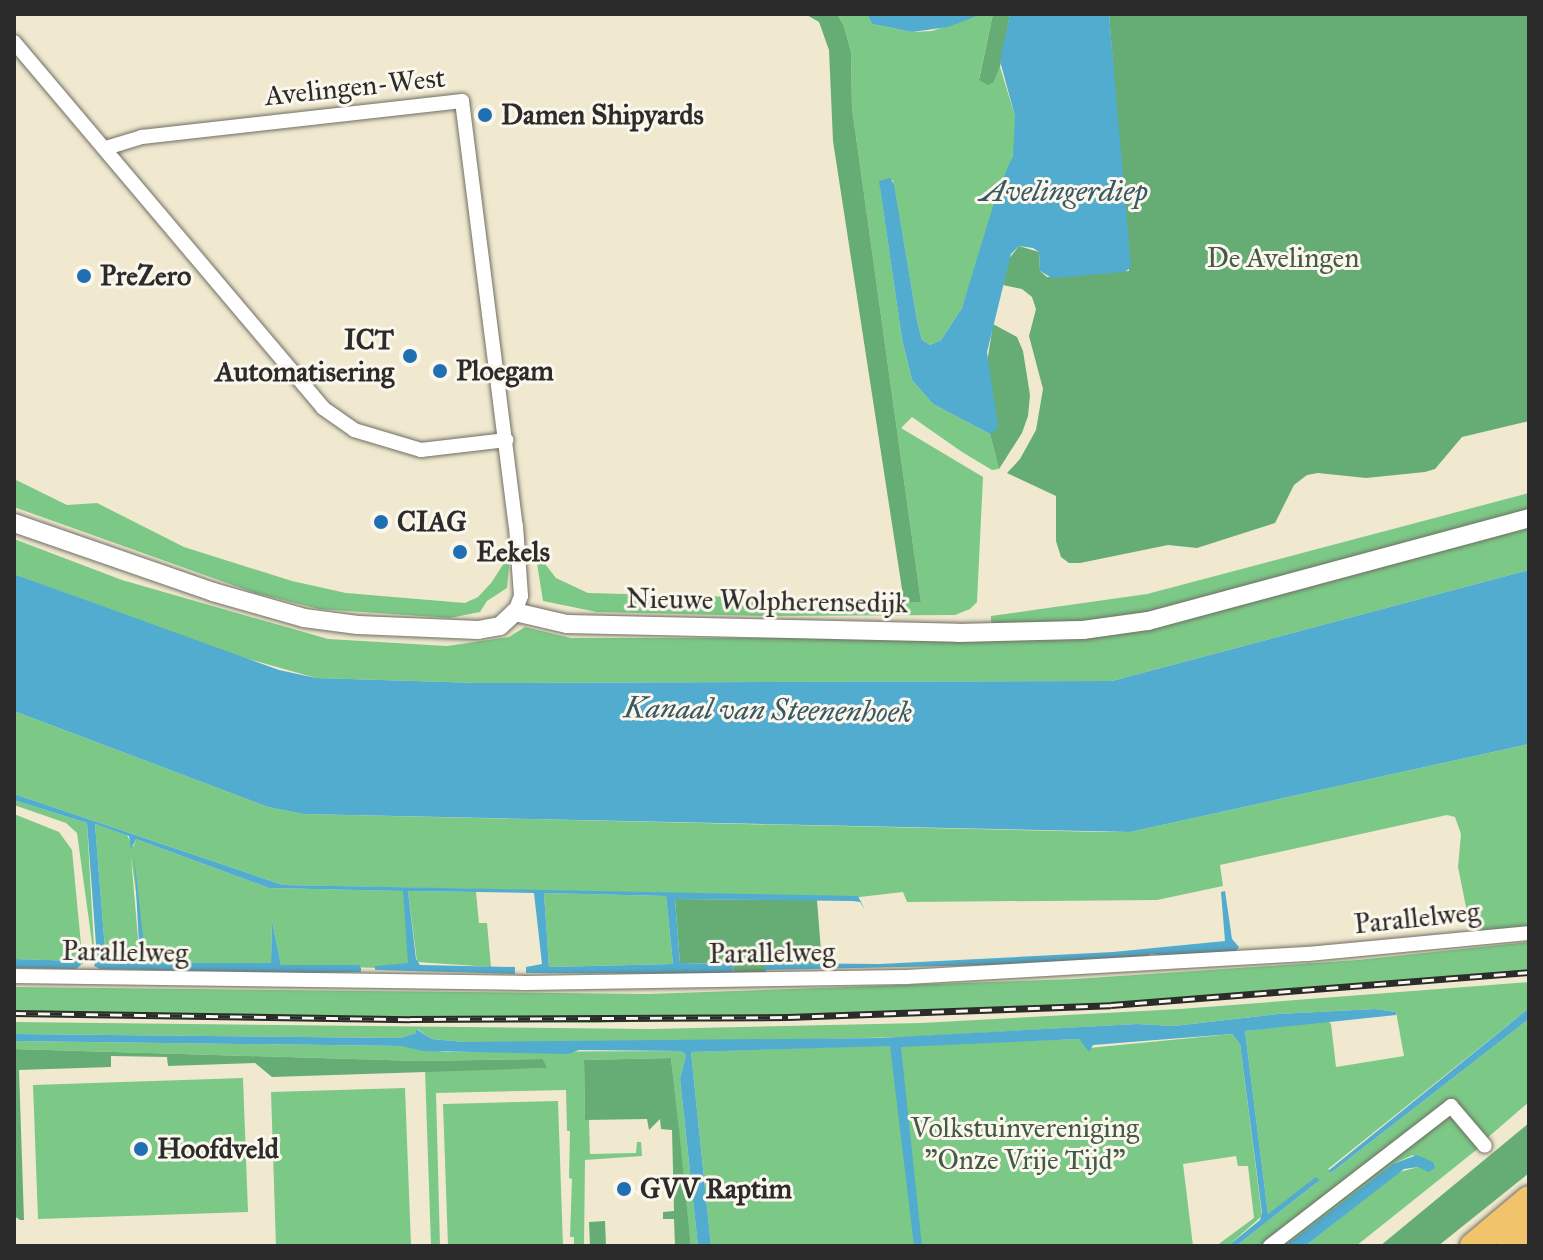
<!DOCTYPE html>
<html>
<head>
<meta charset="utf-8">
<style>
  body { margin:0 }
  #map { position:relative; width:1543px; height:1260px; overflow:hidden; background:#f0e9cf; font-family:"IM FELL Great Primer",serif }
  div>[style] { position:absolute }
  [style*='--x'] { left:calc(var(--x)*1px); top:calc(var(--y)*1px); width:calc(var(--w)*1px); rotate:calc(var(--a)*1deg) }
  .green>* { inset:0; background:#7cc987 }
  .forest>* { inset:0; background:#65ad74 }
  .water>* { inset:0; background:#51accf }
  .roads { filter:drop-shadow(0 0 2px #706e64) drop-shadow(0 0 2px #706e64) }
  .minor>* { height:14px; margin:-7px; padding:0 7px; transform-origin:7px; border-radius:7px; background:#fff }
  .tertiary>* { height:18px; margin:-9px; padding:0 9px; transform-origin:9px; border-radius:9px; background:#fff }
  .motorway>* { height:26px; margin:-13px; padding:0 13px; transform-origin:13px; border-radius:13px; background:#f1c36a }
  .rail>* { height:7px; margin-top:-3.5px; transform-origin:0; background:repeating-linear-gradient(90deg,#fbf7ec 0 12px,#2b2b2b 0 24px); box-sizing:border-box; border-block:2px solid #2b2b2b }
  .dots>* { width:22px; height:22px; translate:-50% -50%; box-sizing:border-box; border:4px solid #fbf7ec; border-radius:50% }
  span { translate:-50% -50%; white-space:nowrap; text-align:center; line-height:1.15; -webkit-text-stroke:6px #fbf7ec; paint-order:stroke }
  .street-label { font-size:28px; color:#2b2b2b }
  .poi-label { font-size:28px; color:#2b2b2b; font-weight:700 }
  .left { translate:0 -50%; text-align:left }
  .right { translate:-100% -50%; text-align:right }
  .park-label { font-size:28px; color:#435a47 }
  .water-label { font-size:30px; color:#385864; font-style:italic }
  .frame { position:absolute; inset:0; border:16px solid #2b2b2b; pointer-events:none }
</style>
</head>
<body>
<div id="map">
  <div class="green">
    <div style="clip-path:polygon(837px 14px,867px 14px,872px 24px,912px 32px,932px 31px,982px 14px,993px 14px,979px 79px,994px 82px,1000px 67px,1015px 116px,1015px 148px,962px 308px,941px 340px,930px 345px,922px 340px,917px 320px,893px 180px,880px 187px,902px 339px,912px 380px,933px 404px,990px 434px,999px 469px,992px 470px,962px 452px,912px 417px,901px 428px,983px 477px,977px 602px,970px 609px,955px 615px,763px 616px,597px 612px,543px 601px,535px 551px,556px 578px,588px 593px,921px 602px,852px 108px,851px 52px,844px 26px)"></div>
    <div style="clip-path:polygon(14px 479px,67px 505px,97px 503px,184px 547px,292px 581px,346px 593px,465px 603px,478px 597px,491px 583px,510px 554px,507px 588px,487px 601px,480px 612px,450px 618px,319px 609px,255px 593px,14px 507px)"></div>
    <div style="clip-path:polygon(1529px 493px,1529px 513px,1122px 621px,995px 624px,991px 621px,991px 616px,1147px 594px)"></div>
    <div style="clip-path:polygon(1529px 525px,1529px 570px,1112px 681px,479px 683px,316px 678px,234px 655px,14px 574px,14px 539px,122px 580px,328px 639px,447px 646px,509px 637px,525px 627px,571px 638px,1061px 638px)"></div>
    <div style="clip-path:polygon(14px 711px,268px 807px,303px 814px,1102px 832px,1130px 832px,1529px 744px,1529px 926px,1471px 932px,1458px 867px,1461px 834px,1455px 817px,1447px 815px,1220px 865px,1223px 886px,1157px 900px,907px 902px,903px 892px,860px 897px,283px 885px,14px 794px)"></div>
    <div style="clip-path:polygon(14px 800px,87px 823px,95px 965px,77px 833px,66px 823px,14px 805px)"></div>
    <div style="clip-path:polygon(14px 814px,59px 832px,72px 850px,83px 965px,79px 961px,14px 959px)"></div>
    <div style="clip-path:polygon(95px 824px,127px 835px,133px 847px,136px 839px,269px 888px,405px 891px,413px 969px,281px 965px,272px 921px,271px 963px,146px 963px,131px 857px,140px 961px,106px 962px)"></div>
    <div style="clip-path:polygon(408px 891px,476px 892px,479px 923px,487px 923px,491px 967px,417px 962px)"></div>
    <div style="clip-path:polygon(544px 893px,666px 896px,673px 964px,549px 967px)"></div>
    <div style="clip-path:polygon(1529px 942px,1529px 972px,1114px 1006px,595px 1023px,14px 1016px,14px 987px,648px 994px,1075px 979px,1358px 960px)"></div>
    <div style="clip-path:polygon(1529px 982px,1529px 1008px,1328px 1169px,1332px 1172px,1529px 1019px,1529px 1102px,1486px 1139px,1453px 1101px,1264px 1246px,1236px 1246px,1320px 1180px,1268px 1214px,1245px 1031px,1328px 1021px,1331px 1024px,1336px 1067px,1404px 1056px,1396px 1012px,1375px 1009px,1278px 1014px,1174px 1026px,1137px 1024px,908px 1037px,679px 1042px,464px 1042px,432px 1039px,417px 1029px,416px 1033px,400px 1038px,14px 1034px,14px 1022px,651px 1029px,921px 1023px,1180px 1009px)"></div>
    <div style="clip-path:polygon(1232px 1034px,1240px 1044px,1262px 1216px,1228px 1246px,1216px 1246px,1254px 1218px,1248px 1166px,1238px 1166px,1236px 1156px,1183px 1164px,1193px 1246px,711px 1246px,691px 1052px,1079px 1039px,1089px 1048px)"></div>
    <div style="clip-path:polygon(14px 1041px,401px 1046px,445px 1052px,681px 1051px,686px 1055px,680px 1079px,698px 1246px,691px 1246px,671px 1058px,584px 1060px,585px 1119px,589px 1120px,590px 1154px,636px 1153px,637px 1142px,641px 1142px,642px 1156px,585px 1160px,584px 1246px,574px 1246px,574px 1237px,570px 1237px,572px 1179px,569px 1178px,570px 1131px,567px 1131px,566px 1090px,436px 1093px,440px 1246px,431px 1246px,425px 1070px,546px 1068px,543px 1059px,419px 1061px,14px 1049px)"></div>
    <div style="clip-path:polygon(243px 1078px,248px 1212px,38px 1219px,33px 1085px)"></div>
    <div style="clip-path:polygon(405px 1088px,411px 1246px,276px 1246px,271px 1092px)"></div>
    <div style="clip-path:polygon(558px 1101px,563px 1246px,448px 1246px,443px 1104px)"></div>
    <div style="clip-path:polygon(1452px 1115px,1480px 1147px,1356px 1246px,1305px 1246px,1399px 1172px,1418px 1167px,1413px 1155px,1393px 1164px,1285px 1246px,1275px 1246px,1443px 1116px)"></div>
  </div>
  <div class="forest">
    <div style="clip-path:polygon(805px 14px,837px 14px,844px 26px,851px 52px,852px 108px,921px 602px,904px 602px,833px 141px,829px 50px,819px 22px)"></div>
    <div style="clip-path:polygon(993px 14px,1010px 14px,1000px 67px,994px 82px,988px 85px,979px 80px)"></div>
    <div style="clip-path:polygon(1109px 14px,1529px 14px,1529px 421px,1462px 437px,1435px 469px,1425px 472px,1366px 478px,1318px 473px,1307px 475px,1294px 485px,1275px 523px,1197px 548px,1168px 545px,1080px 563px,1069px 563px,1061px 557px,1056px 541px,1056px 496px,1007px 473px,1020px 459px,1036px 430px,1043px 389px,1029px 336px,1036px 309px,1032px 297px,1022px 289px,1003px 285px,1008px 260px,1019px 246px,1039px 252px,1040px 271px,1047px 277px,1129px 271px)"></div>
    <div style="clip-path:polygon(993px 324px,1017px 337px,1023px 351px,1030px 395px,1028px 416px,1022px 433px,999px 469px,990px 434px,995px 414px,987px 363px)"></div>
    <div style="clip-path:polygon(675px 899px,817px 900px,822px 964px,766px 963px,766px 973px,733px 974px,734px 964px,680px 963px)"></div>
    <div style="clip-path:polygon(14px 1049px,419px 1061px,543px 1059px,547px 1068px,272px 1077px,255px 1063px,168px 1066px,167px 1057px,111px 1056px,111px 1067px,19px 1070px,24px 1220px,20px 1220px,14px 1216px)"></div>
    <div style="clip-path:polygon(671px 1058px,679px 1129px,691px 1246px,675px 1246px,674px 1219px,663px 1219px,663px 1212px,674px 1211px,672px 1130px,661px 1129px,660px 1119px,649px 1130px,647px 1119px,585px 1120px,584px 1060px)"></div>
    <div style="clip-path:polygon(1529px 1123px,1529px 1173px,1438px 1246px,1380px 1246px)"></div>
    <div style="clip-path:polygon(605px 1221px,606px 1246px,590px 1246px,589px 1222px)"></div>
  </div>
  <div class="water">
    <div style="clip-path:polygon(867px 14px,982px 14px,948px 27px,912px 32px,872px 24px)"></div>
    <div style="clip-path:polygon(1010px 14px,1109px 14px,1131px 267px,1125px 272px,1052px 278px,1040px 271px,1039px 252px,1033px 248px,1019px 246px,1011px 254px,987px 352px,998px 428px,990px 434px,933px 404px,912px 380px,902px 339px,879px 181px,890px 178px,894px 184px,917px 320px,922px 340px,930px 345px,941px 340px,962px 308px,997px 193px,1013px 155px,1015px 116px,1000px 61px)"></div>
    <div style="clip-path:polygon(1529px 570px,1529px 744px,1130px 832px,303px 814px,268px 807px,14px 711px,14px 574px,279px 670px,316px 678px,479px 683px,1112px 681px)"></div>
    <div style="clip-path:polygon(evenodd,14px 794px,283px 885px,858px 896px,865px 910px,860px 902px,853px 901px,675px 899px,680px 963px,734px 964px,733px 974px,526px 973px,526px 967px,542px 964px,534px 893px,408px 891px,416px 959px,420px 965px,515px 967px,515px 974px,375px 970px,375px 966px,408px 963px,403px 891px,269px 888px,136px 839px,131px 849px,129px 836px,95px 824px,106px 962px,140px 961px,134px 855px,146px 963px,271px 963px,272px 921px,281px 965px,359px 965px,361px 968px,361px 972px,303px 973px,100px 969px,94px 966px,97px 958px,87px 823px,14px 800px,14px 794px,544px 893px,666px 896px,673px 964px,549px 967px,544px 893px)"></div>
    <div style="clip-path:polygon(1225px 891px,1232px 939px,1239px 947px,1236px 951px,1168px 956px,1151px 954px,1142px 958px,1081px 963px,763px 970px,766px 963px,880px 964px,1113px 952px,1225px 941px,1221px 892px)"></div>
    <div style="clip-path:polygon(14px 959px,80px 961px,81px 965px,76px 969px,14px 968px)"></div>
    <div style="clip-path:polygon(1529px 1008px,1529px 1019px,1332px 1172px,1328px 1171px)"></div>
    <div style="clip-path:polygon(1375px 1009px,1396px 1012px,1396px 1015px,1245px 1031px,1268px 1214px,1316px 1177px,1320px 1180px,1236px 1246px,1228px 1246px,1260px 1220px,1262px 1213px,1240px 1044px,1232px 1034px,1093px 1045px,1089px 1052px,1079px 1039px,901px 1047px,922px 1246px,914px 1246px,890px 1046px,691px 1052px,711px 1246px,698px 1246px,680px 1079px,686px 1055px,681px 1051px,579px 1050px,568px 1054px,423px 1051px,401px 1046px,14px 1041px,14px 1034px,400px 1038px,416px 1033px,416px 1029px,432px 1039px,464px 1042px,880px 1038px,1137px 1024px,1174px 1026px,1278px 1014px)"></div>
    <div style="clip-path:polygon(1417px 1155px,1433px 1162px,1435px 1168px,1429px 1172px,1418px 1167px,1404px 1169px,1305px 1246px,1285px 1246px,1393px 1164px)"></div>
  </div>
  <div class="roads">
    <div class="minor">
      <div style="--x:14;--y:42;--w:479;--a:49.8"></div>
      <div style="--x:323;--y:408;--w:38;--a:35"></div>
      <div style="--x:354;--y:430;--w:70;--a:16.6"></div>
      <div style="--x:421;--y:450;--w:86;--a:-6.7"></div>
      <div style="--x:106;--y:148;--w:38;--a:-17"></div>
      <div style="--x:142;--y:137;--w:322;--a:-6.4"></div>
      <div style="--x:462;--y:101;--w:428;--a:82.8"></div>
      <div style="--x:516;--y:526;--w:70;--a:85.9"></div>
      <div style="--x:521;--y:596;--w:17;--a:111"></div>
      <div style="--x:14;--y:976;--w:511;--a:0.78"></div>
      <div style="--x:525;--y:983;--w:380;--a:-0.9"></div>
      <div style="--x:905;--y:977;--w:403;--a:-3.3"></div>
      <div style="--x:1307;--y:954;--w:223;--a:-5.4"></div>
      <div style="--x:1270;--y:1246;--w:229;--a:-37.7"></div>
      <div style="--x:1451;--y:1106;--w:52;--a:49.6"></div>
    </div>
    <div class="tertiary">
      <div style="--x:14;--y:523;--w:211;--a:19.1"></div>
      <div style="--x:213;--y:592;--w:95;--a:15.9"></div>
      <div style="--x:304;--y:618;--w:54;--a:7.4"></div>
      <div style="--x:358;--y:625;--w:120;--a:2.4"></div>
      <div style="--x:478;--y:630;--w:22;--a:-10"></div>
      <div style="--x:500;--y:626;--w:21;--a:-43"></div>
      <div style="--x:515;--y:612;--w:53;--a:13"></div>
      <div style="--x:567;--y:624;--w:391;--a:1.3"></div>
      <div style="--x:958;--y:633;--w:125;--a:-1.4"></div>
      <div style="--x:1083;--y:630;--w:66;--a:-7.9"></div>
      <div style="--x:1148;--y:621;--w:395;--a:-15.1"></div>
    </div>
    <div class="motorway">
      <div style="--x:1473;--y:1246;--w:73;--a:-40"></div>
      <div style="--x:1509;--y:1246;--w:26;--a:-40"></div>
    </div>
  </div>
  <div class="rail">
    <div style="--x:14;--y:1013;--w:396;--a:0.9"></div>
    <div style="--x:410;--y:1019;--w:378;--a:-0.3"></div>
    <div style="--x:788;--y:1017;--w:323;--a:-2.1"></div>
    <div style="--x:1111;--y:1005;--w:419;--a:-4.5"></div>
  </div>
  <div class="dots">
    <div style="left:485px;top:115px;background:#1f6fb2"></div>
    <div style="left:84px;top:276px;background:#1f6fb2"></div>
    <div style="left:410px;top:356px;background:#1f6fb2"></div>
    <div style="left:440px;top:371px;background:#1f6fb2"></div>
    <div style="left:381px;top:522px;background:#1f6fb2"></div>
    <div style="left:460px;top:552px;background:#1f6fb2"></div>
    <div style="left:141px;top:1149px;background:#1f6fb2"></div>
    <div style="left:624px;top:1189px;background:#1f6fb2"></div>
  </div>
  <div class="street-label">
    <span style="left:355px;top:87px;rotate:-6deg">Avelingen-West</span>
    <span style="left:767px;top:601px;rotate:1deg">Nieuwe Wolpherensedijk</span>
    <span style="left:1417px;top:918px;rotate:-6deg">Parallelweg</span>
    <span style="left:125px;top:952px;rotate:1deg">Parallelweg</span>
    <span style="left:772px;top:953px;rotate:-1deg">Parallelweg</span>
  </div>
  <div class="poi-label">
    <span class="left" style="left:501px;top:115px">Damen Shipyards</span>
    <span class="left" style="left:100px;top:276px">PreZero</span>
    <span class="right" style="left:394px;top:356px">ICT<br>Automatisering</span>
    <span class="left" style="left:456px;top:371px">Ploegam</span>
    <span class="left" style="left:397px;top:522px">CIAG</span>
    <span class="left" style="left:476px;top:552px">Eekels</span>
    <span class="left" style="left:157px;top:1149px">Hoofdveld</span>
    <span class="left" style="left:640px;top:1189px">GVV Raptim</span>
  </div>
  <div class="park-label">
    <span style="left:1283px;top:258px">De Avelingen</span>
    <span style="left:1025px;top:1144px">Volkstuinvereniging<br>"Onze Vrije Tijd"</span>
  </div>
  <div class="water-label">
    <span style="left:1064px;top:191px">Avelingerdiep</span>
    <span style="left:768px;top:710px;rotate:1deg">Kanaal van Steenenhoek</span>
  </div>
  <div class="frame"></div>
</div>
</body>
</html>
